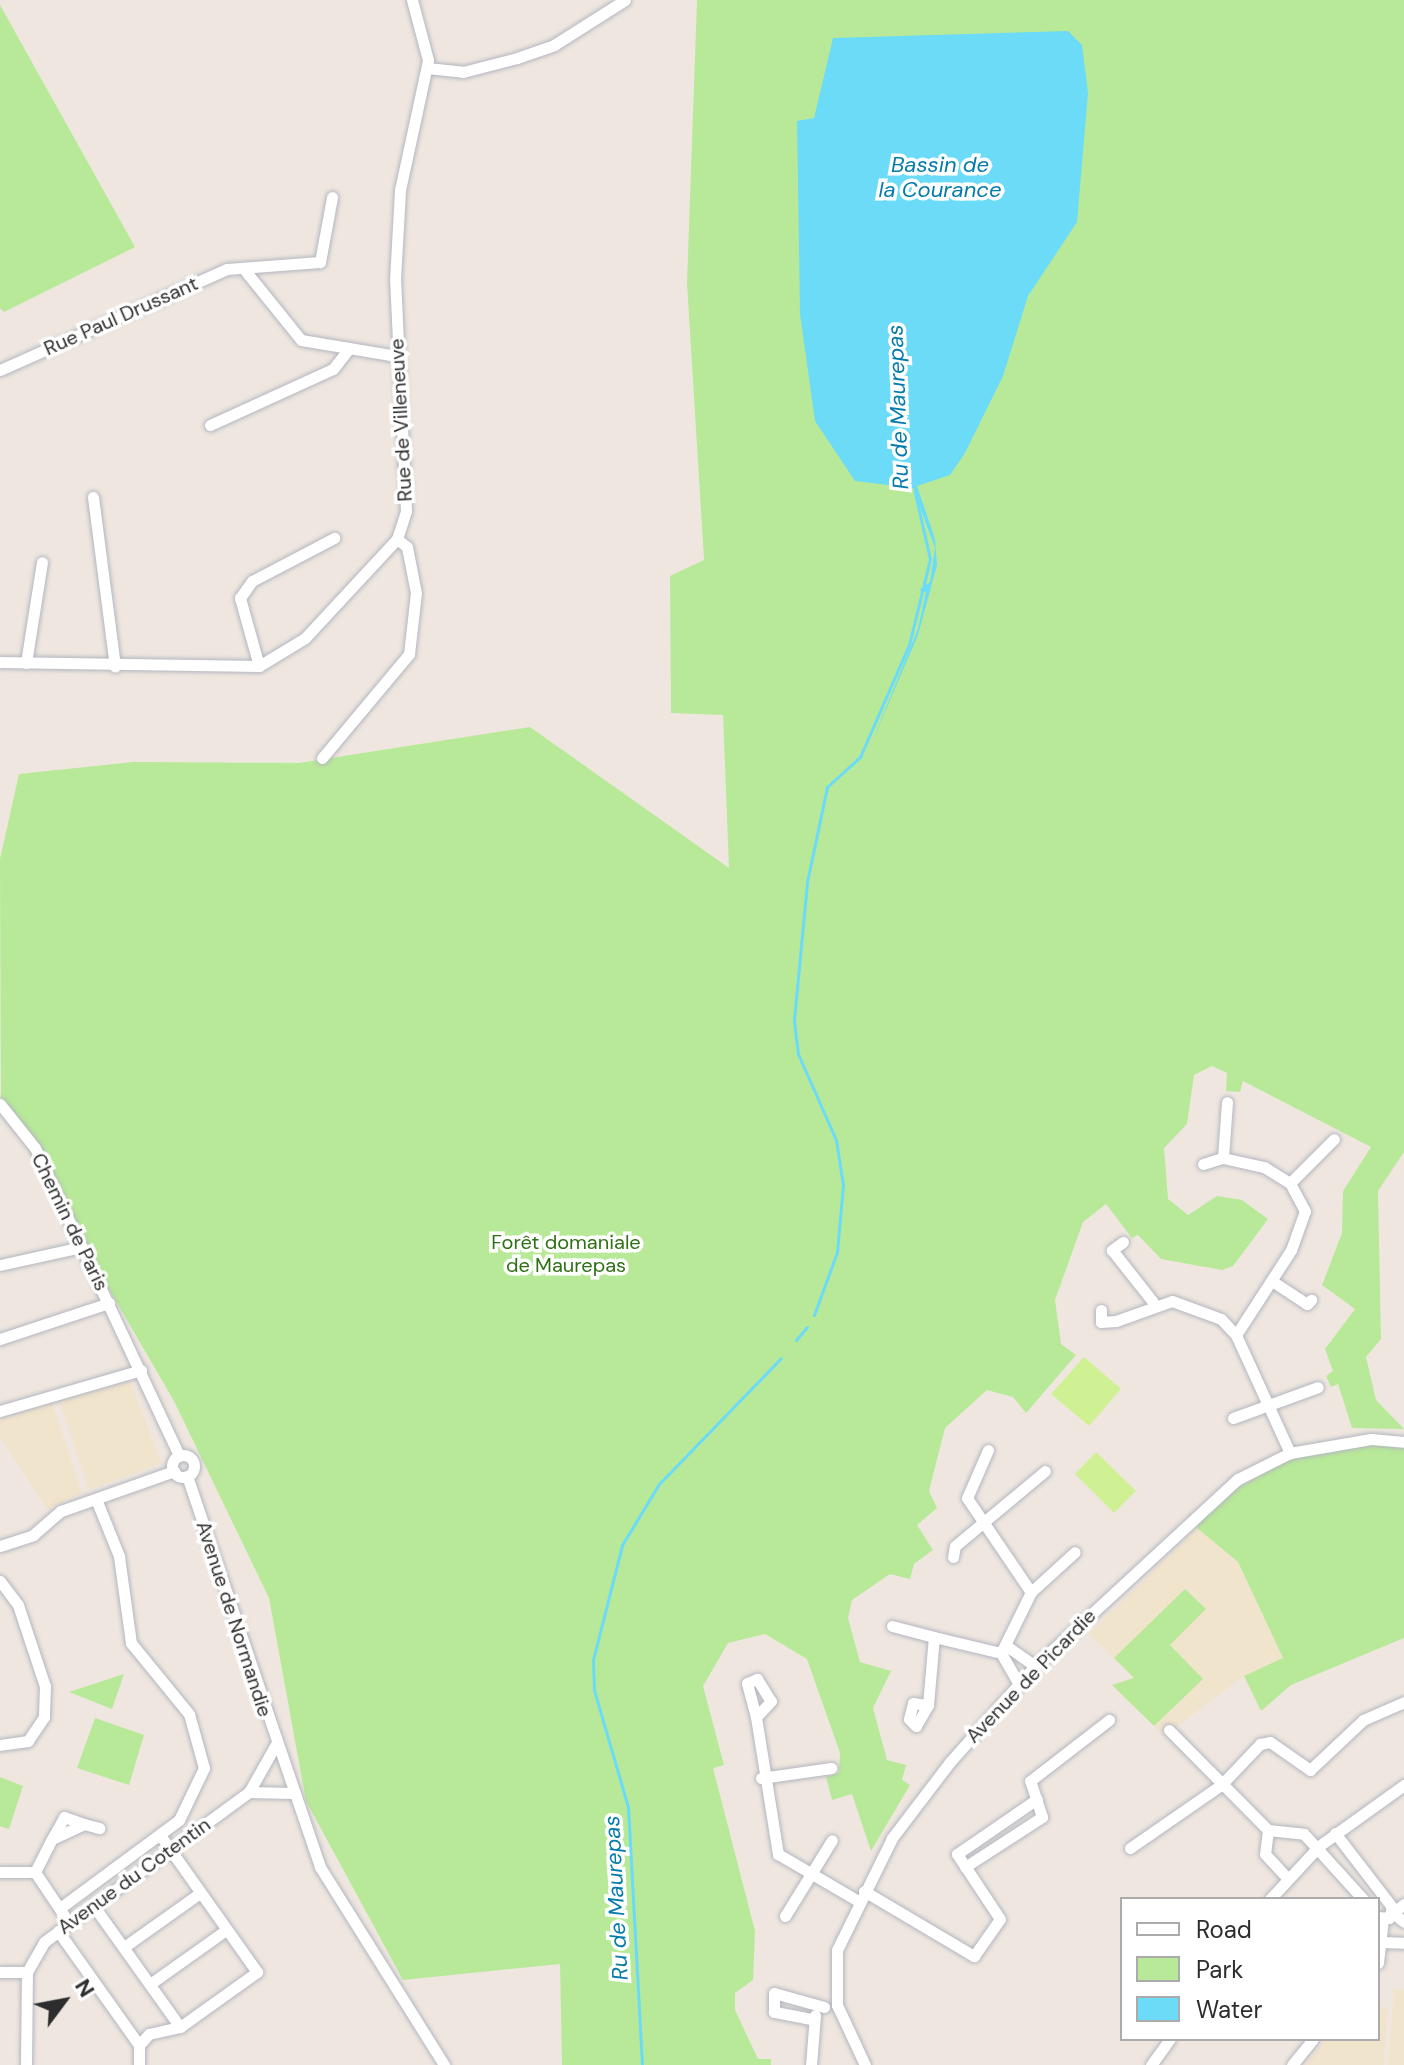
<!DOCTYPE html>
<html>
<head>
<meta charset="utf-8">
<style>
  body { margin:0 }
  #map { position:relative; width:1404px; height:2065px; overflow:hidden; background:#efe7df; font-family:"DM Sans",sans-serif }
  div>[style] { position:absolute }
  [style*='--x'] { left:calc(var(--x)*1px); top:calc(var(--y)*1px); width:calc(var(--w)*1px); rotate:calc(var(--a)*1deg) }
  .education>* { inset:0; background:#f1e4cd }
  .green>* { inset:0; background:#b8e998 }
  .pitch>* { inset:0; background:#cff193 }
  .water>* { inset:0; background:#6bdbf8 }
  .stream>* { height:3px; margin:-1.5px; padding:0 1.5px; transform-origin:1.5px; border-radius:1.5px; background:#6bdbf8 }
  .roads { filter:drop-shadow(0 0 2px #b3b6c1) drop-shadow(0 0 2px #b3b6c1) }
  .minor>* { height:11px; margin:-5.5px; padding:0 5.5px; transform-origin:5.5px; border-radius:5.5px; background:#fff }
  .minor>.ring { margin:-5.5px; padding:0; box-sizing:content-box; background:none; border:11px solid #fff; border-radius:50% }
  span { translate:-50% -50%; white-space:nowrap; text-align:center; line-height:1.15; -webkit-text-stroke:7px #fff; paint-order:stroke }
  .street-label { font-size:20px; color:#2d2d2d }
  .park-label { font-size:20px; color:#2e7115 }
  .water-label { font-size:22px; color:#047baa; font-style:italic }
  .legend { position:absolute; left:1120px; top:1897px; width:260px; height:144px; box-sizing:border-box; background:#fff; border:2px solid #ababab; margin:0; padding:10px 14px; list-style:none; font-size:24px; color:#2d2d2d }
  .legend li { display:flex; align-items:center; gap:16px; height:40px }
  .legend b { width:40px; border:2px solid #ababab }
  .north { position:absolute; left:24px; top:1961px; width:80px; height:80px; -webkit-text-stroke:6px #fff; paint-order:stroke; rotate:58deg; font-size:22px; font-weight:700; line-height:32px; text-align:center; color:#2d2d2d }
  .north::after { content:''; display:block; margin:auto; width:28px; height:36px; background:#2d2d2d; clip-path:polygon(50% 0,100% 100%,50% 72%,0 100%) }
</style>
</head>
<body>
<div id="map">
  <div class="education">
    <div style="clip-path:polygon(127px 1374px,162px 1463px,89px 1490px,57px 1394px)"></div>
    <div style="clip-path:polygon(50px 1396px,82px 1493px,47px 1509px,0 1437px,0 1415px)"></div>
    <div style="clip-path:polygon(1197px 1528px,1238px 1562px,1284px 1659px,1244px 1676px,1164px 1736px,1112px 1685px,1134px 1677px,1089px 1634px)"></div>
    <div style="clip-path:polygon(1394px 1989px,1404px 1990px,1404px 2065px,1388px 2065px)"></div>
    <div style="clip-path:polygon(1378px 2007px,1388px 2008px,1384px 2065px,1306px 2065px,1326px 2039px,1378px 2039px)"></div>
  </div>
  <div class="green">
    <div style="clip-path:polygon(697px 0,1404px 0,1404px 1152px,1378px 1191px,1381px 1339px,1366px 1357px,1376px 1400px,1404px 1429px,1352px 1428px,1338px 1384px,1331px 1387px,1326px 1376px,1333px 1371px,1325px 1349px,1355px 1309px,1322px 1285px,1342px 1233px,1343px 1191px,1371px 1147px,1243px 1081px,1240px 1092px,1226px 1091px,1227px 1073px,1212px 1066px,1194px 1075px,1187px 1124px,1164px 1148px,1168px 1199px,1188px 1215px,1217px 1196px,1242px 1200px,1268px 1219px,1233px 1266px,1222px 1270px,1161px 1259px,1138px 1235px,1132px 1238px,1106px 1204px,1083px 1222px,1055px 1300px,1061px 1344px,1076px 1355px,1026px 1413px,1013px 1397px,987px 1390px,945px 1428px,929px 1491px,937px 1508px,917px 1525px,933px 1550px,914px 1564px,910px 1579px,890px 1574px,852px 1600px,848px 1618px,860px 1662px,891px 1671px,873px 1708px,887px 1760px,906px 1765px,902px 1780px,910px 1785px,871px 1851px,852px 1794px,832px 1800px,826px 1777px,839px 1773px,840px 1753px,807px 1659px,765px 1634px,728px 1643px,703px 1686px,724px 1765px,713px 1768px,755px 1931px,753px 1980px,735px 1993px,735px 2010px,758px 2059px,771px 2059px,771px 2065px,562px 2065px,560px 1964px,403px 1980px,306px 1801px,269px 1598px,174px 1401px,1px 1103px,0 859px,19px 774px,133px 762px,299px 763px,530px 727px,729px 868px,723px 715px,671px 713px,670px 576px,704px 560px,687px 283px)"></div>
    <div style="clip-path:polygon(0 5px,135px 247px,4px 312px,0 308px)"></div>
    <div style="clip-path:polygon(1370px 1441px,1404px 1447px,1404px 1638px,1291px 1685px,1261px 1711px,1244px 1676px,1283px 1658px,1238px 1562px,1197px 1528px,1208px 1505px,1291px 1458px)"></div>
    <div style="clip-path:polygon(1185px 1589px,1206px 1609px,1170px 1645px,1203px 1679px,1154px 1726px,1112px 1685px,1134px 1678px,1114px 1658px)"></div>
    <div style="clip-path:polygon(124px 1674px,112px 1709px,69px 1692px)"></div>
    <div style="clip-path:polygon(95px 1718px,144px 1735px,129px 1785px,77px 1768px)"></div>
    <div style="clip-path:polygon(0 1777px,23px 1786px,9px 1829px,0 1826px)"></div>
  </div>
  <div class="pitch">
    <div style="clip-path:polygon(1084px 1357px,1121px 1389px,1089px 1426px,1051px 1394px)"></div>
    <div style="clip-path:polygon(1096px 1452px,1136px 1491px,1114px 1513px,1075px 1474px)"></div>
  </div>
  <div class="water">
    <div style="clip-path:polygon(1068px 31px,1082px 45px,1088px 93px,1077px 222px,1028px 296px,1003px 376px,965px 453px,950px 475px,917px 486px,935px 539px,937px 565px,918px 635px,872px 742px,918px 629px,926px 592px,919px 590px,930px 582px,935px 548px,913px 488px,855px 481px,815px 421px,800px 314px,797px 121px,814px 118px,833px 38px)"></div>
  </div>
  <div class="stream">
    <div style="--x:814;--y:1315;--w:67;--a:-69.9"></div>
    <div style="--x:837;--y:1252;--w:67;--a:-84.9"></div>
    <div style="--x:843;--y:1185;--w:46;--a:-98.8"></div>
    <div style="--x:836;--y:1140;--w:94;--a:-113.8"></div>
    <div style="--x:798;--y:1054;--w:34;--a:-97"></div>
    <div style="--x:794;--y:1020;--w:139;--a:-84.6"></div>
    <div style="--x:807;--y:882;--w:97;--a:-78.1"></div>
    <div style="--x:827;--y:787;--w:45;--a:-42.3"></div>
    <div style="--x:860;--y:757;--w:122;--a:-66.4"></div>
    <div style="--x:909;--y:645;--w:89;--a:-76.3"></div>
    <div style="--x:930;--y:559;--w:68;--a:-102.8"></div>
    <div style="--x:796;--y:1340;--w:17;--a:-50"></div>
    <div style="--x:642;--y:2065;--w:258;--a:-93.1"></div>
    <div style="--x:628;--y:1807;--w:122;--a:-106.2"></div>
    <div style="--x:594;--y:1690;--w:30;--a:-92"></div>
    <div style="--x:593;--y:1660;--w:119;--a:-75.8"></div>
    <div style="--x:622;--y:1545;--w:71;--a:-58.8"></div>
    <div style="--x:659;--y:1484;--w:175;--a:-45.9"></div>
  </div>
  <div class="roads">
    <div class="minor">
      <div style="--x:427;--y:68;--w:36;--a:6"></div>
      <div style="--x:463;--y:72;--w:56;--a:-14.5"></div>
      <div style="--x:517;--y:58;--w:39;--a:-19"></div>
      <div style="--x:554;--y:45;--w:84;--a:-32.4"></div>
      <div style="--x:243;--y:268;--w:92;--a:51.1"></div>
      <div style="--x:301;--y:340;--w:97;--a:9.5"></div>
      <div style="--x:0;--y:370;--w:248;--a:-24"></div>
      <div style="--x:227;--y:269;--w:93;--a:-4.3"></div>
      <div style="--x:320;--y:262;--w:66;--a:-79.5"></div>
      <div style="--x:210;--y:425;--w:135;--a:-24.5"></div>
      <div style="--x:333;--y:369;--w:23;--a:-52"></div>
      <div style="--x:93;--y:497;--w:171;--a:82.6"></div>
      <div style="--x:0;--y:662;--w:259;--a:0.9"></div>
      <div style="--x:259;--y:666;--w:54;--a:-31.3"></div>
      <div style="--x:305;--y:638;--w:135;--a:-47.1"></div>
      <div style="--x:397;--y:539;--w:29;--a:-72"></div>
      <div style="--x:406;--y:511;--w:231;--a:-92.7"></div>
      <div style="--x:395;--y:280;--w:90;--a:-86.8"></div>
      <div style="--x:400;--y:190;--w:133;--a:-77.8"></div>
      <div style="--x:428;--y:60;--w:62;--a:-104.9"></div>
      <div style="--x:26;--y:663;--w:102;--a:-81"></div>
      <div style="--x:259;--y:666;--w:71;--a:-105.6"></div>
      <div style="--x:240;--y:598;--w:21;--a:-55"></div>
      <div style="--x:252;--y:581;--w:93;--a:-27.7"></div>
      <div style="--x:322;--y:758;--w:136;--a:-50.1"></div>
      <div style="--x:409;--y:654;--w:61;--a:-83.5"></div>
      <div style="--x:416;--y:593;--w:47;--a:-101.1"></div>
      <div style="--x:407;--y:547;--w:13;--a:-141"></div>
      <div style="--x:0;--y:1104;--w:56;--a:51.5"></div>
      <div style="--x:35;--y:1148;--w:340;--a:64.9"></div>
      <div style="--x:1223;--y:1158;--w:56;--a:-85.9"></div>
      <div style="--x:1203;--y:1164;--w:21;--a:-17"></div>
      <div style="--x:1223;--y:1158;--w:42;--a:12.4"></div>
      <div style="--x:1264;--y:1167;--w:31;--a:32"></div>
      <div style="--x:1290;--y:1183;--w:32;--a:62"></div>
      <div style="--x:1305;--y:1211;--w:41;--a:109.7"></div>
      <div style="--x:1291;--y:1250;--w:101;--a:122.9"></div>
      <div style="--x:1290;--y:1183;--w:62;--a:-45"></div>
      <div style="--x:1123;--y:1242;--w:14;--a:144"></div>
      <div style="--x:1112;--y:1250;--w:66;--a:51.7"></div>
      <div style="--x:0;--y:1265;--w:84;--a:-12.4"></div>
      <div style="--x:1272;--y:1281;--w:42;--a:33.3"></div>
      <div style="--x:1307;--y:1304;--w:6;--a:-45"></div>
      <div style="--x:1101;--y:1310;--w:12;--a:90"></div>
      <div style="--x:1101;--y:1322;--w:15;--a:-4"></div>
      <div style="--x:1116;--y:1321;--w:59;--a:-19.7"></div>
      <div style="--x:1172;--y:1301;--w:52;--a:20.2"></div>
      <div style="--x:1221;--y:1319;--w:22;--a:47"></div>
      <div style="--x:1236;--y:1335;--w:130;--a:65.4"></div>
      <div style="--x:0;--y:1339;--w:115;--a:-18.3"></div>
      <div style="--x:0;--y:1411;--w:147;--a:-16.2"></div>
      <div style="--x:1233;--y:1418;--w:90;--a:-20"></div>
      <div style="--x:988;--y:1450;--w:52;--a:113.6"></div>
      <div style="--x:967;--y:1498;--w:114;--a:55.8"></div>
      <div style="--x:1031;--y:1592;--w:68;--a:116.2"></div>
      <div class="ring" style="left:172px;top:1455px;width:11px;height:11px"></div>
      <div style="--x:187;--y:1476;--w:413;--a:71.2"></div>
      <div style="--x:320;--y:1867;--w:234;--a:57.9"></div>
      <div style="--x:0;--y:1546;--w:35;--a:-18"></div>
      <div style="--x:33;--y:1535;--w:37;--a:-41"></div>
      <div style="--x:61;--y:1511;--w:120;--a:-19.5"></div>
      <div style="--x:953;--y:1557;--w:11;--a:-80"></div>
      <div style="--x:955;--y:1546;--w:117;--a:-39.8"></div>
      <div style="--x:0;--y:1581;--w:30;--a:53"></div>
      <div style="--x:18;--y:1605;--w:85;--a:71.6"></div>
      <div style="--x:45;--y:1686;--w:31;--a:92"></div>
      <div style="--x:44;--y:1717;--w:29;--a:124"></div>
      <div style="--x:28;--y:1741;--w:28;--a:172"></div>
      <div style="--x:1031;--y:1592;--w:59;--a:-42.3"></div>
      <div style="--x:892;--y:1626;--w:43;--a:14.7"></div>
      <div style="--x:1008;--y:1647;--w:33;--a:35"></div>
      <div style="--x:1001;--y:1653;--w:34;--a:60"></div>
      <div style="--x:757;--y:1679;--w:26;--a:58"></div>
      <div style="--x:771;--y:1701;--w:22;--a:133"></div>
      <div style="--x:756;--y:1717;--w:35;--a:-105"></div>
      <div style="--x:747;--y:1683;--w:11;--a:-22"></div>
      <div style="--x:928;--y:1705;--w:24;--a:120"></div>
      <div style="--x:916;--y:1726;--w:10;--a:-135"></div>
      <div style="--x:909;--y:1719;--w:16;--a:-76"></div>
      <div style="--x:913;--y:1703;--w:15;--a:8"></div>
      <div style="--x:928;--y:1705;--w:68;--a:-85"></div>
      <div style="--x:934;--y:1637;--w:69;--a:13.4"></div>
      <div style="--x:756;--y:1717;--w:139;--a:80.9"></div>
      <div style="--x:778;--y:1854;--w:93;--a:30.4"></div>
      <div style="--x:1169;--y:1730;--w:141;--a:45.3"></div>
      <div style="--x:761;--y:1778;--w:71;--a:-8.1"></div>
      <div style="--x:249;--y:1792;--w:44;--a:1.3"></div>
      <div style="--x:1268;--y:1830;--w:36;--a:6"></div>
      <div style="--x:1304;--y:1834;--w:88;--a:47.8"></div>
      <div style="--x:1268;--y:1830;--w:24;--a:97"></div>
      <div style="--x:1265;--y:1854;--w:33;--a:47"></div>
      <div style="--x:1335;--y:1833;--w:93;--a:52.4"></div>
      <div style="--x:1392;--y:1907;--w:11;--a:105"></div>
      <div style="--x:1389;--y:1918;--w:11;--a:-175"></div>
      <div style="--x:52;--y:1839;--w:25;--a:-61"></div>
      <div style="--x:64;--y:1817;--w:21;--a:19"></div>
      <div style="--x:1130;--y:1848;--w:111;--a:-34.7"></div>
      <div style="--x:1221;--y:1785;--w:57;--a:-46.4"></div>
      <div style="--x:1260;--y:1744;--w:10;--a:-11"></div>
      <div style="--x:1270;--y:1742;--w:49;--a:35"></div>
      <div style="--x:1310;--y:1770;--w:73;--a:-43.3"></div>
      <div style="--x:1363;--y:1720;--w:45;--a:-23.7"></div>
      <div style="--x:965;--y:1867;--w:92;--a:-33"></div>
      <div style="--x:1042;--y:1817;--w:38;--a:-108"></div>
      <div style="--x:1030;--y:1781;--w:100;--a:-37.7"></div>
      <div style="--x:0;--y:1872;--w:35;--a:0"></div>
      <div style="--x:35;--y:1872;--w:61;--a:56.3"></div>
      <div style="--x:35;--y:1872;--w:37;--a:-63"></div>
      <div style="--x:52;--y:1839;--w:35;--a:-25"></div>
      <div style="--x:84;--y:1824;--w:16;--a:15"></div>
      <div style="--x:864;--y:1891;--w:128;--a:30.6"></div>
      <div style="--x:974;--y:1956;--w:45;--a:-54.9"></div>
      <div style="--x:1000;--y:1919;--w:78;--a:-123.5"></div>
      <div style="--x:957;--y:1854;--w:97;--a:-34.5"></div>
      <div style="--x:1270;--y:1899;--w:72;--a:-47.2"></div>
      <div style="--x:1319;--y:1846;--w:105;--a:-35.7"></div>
      <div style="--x:1404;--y:1904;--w:14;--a:141"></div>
      <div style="--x:1393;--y:1913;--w:14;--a:39"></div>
      <div style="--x:93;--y:1905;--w:150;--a:54.5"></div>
      <div style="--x:60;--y:1908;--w:148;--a:-36.5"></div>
      <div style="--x:179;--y:1820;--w:58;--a:-64.3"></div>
      <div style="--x:204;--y:1768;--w:56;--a:-105.5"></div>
      <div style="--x:189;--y:1714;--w:92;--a:-129.2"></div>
      <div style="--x:131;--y:1643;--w:88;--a:-97.9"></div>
      <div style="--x:119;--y:1556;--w:61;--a:-112"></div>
      <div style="--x:785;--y:1916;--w:89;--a:-58.3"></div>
      <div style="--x:58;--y:1931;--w:140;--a:54.6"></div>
      <div style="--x:1381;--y:1942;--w:23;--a:2"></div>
      <div style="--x:124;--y:1947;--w:93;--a:-35.4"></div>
      <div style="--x:1378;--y:1963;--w:44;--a:-83.5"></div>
      <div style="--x:0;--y:1972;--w:27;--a:0"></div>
      <div style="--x:150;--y:1984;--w:93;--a:-35.4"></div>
      <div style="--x:811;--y:2019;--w:38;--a:-169"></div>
      <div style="--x:774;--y:2012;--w:19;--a:-90"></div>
      <div style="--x:774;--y:1993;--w:52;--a:15.6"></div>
      <div style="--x:139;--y:2045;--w:15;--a:-48"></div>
      <div style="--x:149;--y:2034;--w:32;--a:-13"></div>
      <div style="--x:180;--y:2027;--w:95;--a:-35.5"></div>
      <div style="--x:257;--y:1972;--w:168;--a:-125.3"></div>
      <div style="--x:26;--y:2065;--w:93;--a:-89.4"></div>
      <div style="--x:27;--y:1972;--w:34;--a:-60"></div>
      <div style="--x:44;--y:1942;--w:254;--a:-36.2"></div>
      <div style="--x:249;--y:1792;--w:55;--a:-60.6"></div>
      <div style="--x:139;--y:2065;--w:20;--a:-90"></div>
      <div style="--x:811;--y:2065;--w:50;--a:-85.4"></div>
      <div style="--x:865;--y:2065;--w:66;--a:-115"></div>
      <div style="--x:837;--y:2005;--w:55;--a:-90"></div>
      <div style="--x:837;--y:1950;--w:125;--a:-63.8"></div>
      <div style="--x:892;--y:1838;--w:96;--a:-52.7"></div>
      <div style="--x:950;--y:1762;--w:128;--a:-48.5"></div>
      <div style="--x:1035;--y:1666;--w:276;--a:-42.7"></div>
      <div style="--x:1238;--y:1479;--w:58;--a:-26.6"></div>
      <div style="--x:1290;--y:1453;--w:82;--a:-9.8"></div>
      <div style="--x:1371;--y:1439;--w:33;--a:5"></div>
      <div style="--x:1151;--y:2065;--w:32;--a:-54"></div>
      <div style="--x:1292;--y:2065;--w:33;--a:-51"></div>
    </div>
  </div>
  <div class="street-label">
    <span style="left:121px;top:316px;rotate:-24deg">Rue Paul Drussant</span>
    <span style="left:401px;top:420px;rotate:-93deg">Rue de Villeneuve</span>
    <span style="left:70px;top:1222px;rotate:64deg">Chemin de Paris</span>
    <span style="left:234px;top:1619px;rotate:72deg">Avenue de Normandie</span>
    <span style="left:1031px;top:1676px;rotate:-46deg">Avenue de Picardie</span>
    <span style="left:134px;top:1876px;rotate:-36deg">Avenue du Cotentin</span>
  </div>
  <div class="park-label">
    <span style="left:566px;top:1254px">Forêt domaniale<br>de Maurepas</span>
  </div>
  <div class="water-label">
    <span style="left:940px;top:177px">Bassin de<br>la Courance</span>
    <span style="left:898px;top:407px;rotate:-92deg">Ru de Maurepas</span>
    <span style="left:616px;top:1898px;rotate:-93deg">Ru de Maurepas</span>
  </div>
  <ul class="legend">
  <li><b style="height:10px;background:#fff"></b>Road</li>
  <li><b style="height:22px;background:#b8e998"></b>Park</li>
  <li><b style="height:22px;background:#6bdbf8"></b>Water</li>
  </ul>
  <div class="north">N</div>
</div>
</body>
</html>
